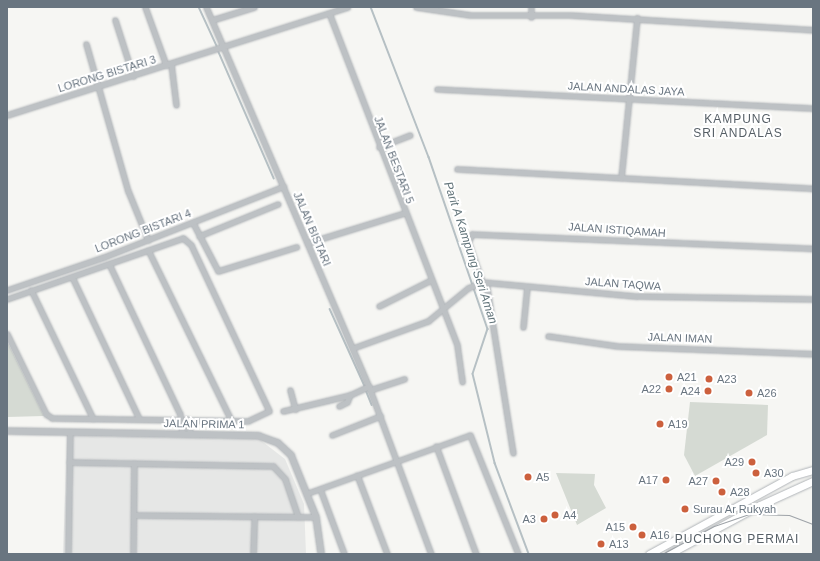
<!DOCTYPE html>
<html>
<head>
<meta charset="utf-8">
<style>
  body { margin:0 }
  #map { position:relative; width:820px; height:561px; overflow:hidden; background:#f6f6f3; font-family:Helvetica,sans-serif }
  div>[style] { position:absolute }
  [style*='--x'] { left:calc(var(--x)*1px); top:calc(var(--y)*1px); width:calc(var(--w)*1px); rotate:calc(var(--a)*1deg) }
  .built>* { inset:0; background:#e6e7e6 }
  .green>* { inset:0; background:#d5dad3 }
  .stream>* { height:1.5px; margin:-0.75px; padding:0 0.75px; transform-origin:0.75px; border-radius:0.75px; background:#b6c0c4 }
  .roads { filter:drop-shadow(0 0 1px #b0b4b8) drop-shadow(0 0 1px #b0b4b8) }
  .minor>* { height:5px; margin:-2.5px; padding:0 2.5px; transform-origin:2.5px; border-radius:2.5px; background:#bdc1c4 }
  .tertiary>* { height:6px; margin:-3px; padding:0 3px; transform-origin:3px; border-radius:3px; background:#bdc1c4 }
  .secondary>* { height:7px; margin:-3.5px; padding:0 3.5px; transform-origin:3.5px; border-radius:3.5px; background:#fff }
  .tram>* { height:1px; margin:-0.5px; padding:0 0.5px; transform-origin:0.5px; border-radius:0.5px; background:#9ea3a8 }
  .dots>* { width:11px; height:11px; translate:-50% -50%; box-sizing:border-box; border:2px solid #fff; border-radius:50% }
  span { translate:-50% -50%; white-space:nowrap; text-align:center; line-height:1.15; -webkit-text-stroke:4px #fff; paint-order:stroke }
  .street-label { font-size:11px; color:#697580 }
  .poi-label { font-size:11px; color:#697580 }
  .left { translate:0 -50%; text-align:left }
  .right { translate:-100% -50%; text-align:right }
  .neighbourhood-label { font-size:12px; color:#565f66; letter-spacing:1px }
  .water-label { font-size:12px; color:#64767c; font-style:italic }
  .frame { position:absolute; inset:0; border:8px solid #697580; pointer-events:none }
</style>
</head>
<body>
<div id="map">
  <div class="built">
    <div style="clip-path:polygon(67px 436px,259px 439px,285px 459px,304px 504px,306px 554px,63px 554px)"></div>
  </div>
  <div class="green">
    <div style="clip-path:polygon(7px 341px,44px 416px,7px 417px)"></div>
    <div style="clip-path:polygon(690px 402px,768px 405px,767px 435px,695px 476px,684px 455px)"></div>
    <div style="clip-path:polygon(556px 473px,595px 474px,594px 485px,606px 508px,577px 525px)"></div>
  </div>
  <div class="stream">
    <div style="--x:199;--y:7;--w:43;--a:65.2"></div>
    <div style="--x:371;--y:7;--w:161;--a:68.9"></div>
    <div style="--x:429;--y:157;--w:182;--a:71.1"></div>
    <div style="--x:488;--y:329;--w:47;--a:108.4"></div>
    <div style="--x:473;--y:374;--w:92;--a:76.1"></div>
    <div style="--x:495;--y:463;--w:97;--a:69.5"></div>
    <div style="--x:218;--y:50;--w:140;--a:66.4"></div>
    <div style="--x:330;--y:309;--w:85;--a:65.6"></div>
    <div style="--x:366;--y:390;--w:16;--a:68"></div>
  </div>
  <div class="roads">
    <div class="minor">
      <div style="--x:145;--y:7;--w:62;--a:70.1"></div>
      <div style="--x:206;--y:7;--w:417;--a:66.8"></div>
      <div style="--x:370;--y:390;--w:175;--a:69.6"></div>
      <div style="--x:416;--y:7;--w:55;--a:8.4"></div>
      <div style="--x:470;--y:15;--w:100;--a:0"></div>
      <div style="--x:570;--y:15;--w:243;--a:3.5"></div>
      <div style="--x:531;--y:7;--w:10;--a:90"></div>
      <div style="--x:329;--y:13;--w:356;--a:68.9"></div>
      <div style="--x:457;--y:345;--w:37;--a:82"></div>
      <div style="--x:115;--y:20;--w:59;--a:72.2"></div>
      <div style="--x:212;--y:20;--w:44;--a:-17.2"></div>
      <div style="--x:86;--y:44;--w:153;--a:74.1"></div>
      <div style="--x:128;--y:191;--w:53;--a:67.8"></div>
      <div style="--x:171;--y:64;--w:41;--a:83"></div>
      <div style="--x:437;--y:89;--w:376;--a:2.9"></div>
      <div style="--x:7;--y:115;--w:357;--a:-17.6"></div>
      <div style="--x:379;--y:147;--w:33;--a:-21"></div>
      <div style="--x:457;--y:169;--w:357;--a:3.1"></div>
      <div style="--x:621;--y:178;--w:161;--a:-84.3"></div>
      <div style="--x:193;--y:223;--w:54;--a:62.5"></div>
      <div style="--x:218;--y:271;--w:82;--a:-17.1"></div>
      <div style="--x:199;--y:236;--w:85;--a:-22.1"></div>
      <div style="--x:307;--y:243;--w:102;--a:-17.2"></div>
      <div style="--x:148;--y:250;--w:189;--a:64"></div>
      <div style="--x:109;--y:264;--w:166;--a:64.7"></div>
      <div style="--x:180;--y:414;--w:19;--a:84"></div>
      <div style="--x:72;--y:277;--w:157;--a:64.7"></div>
      <div style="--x:482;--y:282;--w:42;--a:-109.3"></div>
      <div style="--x:468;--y:242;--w:9;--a:-63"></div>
      <div style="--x:472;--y:234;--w:341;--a:2.4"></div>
      <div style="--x:486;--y:283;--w:172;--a:81"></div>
      <div style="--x:7;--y:290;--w:102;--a:-18.8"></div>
      <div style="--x:104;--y:257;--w:193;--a:-21.5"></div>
      <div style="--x:31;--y:290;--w:143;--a:64.3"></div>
      <div style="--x:7;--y:299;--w:186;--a:-19.1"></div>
      <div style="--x:183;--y:238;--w:11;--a:41"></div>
      <div style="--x:191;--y:245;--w:183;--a:64.8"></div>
      <div style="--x:269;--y:411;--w:23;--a:155"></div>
      <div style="--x:248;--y:421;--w:196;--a:-179.1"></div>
      <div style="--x:52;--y:418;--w:7;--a:-146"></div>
      <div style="--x:46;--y:414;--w:89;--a:-116"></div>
      <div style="--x:379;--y:306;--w:58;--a:-26.6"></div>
      <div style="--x:523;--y:327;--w:41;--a:-84.4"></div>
      <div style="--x:548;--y:336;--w:70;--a:8.2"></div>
      <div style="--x:617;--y:346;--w:196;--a:2.3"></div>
      <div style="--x:353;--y:348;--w:80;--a:-19.8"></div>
      <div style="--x:428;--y:321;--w:52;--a:-39.5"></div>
      <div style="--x:468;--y:288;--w:15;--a:-23"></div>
      <div style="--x:482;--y:282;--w:156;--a:5.2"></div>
      <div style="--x:637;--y:296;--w:176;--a:1"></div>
      <div style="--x:290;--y:390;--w:20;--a:75"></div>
      <div style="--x:370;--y:390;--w:36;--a:-18"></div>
      <div style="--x:339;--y:406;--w:9;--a:-27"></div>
      <div style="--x:347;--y:402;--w:8;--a:-67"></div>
      <div style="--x:350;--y:395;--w:21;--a:-25"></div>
      <div style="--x:283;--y:411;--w:69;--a:-13.4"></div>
      <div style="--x:187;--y:419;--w:14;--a:78"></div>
      <div style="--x:332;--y:435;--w:52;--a:-21.6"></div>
      <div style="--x:436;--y:446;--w:115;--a:69.7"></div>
      <div style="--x:69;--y:462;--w:204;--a:1.1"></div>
      <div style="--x:273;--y:466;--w:18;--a:47"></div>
      <div style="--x:285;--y:479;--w:40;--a:71.1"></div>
      <div style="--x:357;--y:475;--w:85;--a:69.2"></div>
      <div style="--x:320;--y:489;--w:69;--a:69.7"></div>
      <div style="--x:308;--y:493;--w:172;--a:-19.7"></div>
      <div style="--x:470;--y:435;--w:128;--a:68"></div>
      <div style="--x:134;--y:515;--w:182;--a:0.6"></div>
      <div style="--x:68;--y:554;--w:122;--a:-89.1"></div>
      <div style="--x:133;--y:554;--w:91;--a:-89.4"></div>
      <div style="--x:253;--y:554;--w:38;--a:-88"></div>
    </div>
    <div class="tertiary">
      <div style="--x:7;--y:431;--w:252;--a:1.1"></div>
      <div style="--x:259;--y:436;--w:20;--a:20"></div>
      <div style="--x:278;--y:443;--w:18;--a:43"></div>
      <div style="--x:291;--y:455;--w:67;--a:68"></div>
      <div style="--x:316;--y:517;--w:37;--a:82"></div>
    </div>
    <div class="secondary">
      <div style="--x:649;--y:554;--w:163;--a:-28.6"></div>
      <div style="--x:792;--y:476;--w:22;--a:-16"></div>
      <div style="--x:669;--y:554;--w:103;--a:-28.3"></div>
      <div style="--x:760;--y:505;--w:58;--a:-24.4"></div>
    </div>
  </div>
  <div class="tram">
    <div style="--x:662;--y:554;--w:59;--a:-28.3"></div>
    <div style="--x:714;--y:526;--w:37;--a:-19"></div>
    <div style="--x:749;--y:514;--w:40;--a:1.4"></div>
    <div style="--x:789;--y:515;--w:26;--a:21"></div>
  </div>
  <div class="dots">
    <div style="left:669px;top:377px;background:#cc603d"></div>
    <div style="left:709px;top:379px;background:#cc603d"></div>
    <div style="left:669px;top:389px;background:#cc603d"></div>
    <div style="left:708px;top:391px;background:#cc603d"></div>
    <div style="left:749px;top:393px;background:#cc603d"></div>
    <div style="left:660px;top:424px;background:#cc603d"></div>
    <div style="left:752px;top:462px;background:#cc603d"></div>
    <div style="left:756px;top:473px;background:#cc603d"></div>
    <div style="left:528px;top:477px;background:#cc603d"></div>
    <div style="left:666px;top:480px;background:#cc603d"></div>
    <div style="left:716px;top:481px;background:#cc603d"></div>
    <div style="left:722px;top:492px;background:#cc603d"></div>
    <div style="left:685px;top:509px;background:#cc603d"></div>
    <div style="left:555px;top:515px;background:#cc603d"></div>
    <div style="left:544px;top:519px;background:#cc603d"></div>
    <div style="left:633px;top:527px;background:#cc603d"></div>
    <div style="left:642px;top:535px;background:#cc603d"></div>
    <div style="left:601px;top:544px;background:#cc603d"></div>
  </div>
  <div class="street-label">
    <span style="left:107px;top:74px;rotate:-17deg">LORONG BISTARI 3</span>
    <span style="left:626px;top:89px;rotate:3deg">JALAN ANDALAS JAYA</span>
    <span style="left:394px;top:160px;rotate:69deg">JALAN BESTARI 5</span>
    <span style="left:312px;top:229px;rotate:67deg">JALAN BISTARI</span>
    <span style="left:617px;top:230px;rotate:4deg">JALAN ISTIQAMAH</span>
    <span style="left:143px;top:231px;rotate:-21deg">LORONG BISTARI 4</span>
    <span style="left:623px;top:284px;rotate:4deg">JALAN TAQWA</span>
    <span style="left:680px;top:338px;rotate:2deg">JALAN IMAN</span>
    <span style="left:204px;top:424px;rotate:1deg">JALAN PRIMA 1</span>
  </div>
  <div class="poi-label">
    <span class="left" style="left:677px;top:377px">A21</span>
    <span class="left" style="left:717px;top:379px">A23</span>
    <span class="right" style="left:661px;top:389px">A22</span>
    <span class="right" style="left:700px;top:391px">A24</span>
    <span class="left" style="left:757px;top:393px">A26</span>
    <span class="left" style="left:668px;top:424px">A19</span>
    <span class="right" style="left:744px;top:462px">A29</span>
    <span class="left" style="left:764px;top:473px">A30</span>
    <span class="left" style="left:536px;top:477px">A5</span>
    <span class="right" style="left:658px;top:480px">A17</span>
    <span class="right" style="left:708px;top:481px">A27</span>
    <span class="left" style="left:730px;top:492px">A28</span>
    <span class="left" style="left:693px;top:509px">Surau Ar Rukyah</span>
    <span class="left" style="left:563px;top:515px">A4</span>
    <span class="right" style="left:536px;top:519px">A3</span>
    <span class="right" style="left:625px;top:527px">A15</span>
    <span class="left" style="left:650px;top:535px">A16</span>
    <span class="left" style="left:609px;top:544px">A13</span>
  </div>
  <div class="neighbourhood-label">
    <span style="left:738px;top:127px">KAMPUNG<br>SRI ANDALAS</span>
    <span style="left:737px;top:540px">PUCHONG PERMAI</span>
  </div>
  <div class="water-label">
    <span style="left:470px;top:253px;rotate:72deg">Parit A Kampung Seri Aman</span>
  </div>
  <div class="frame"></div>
</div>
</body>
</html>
